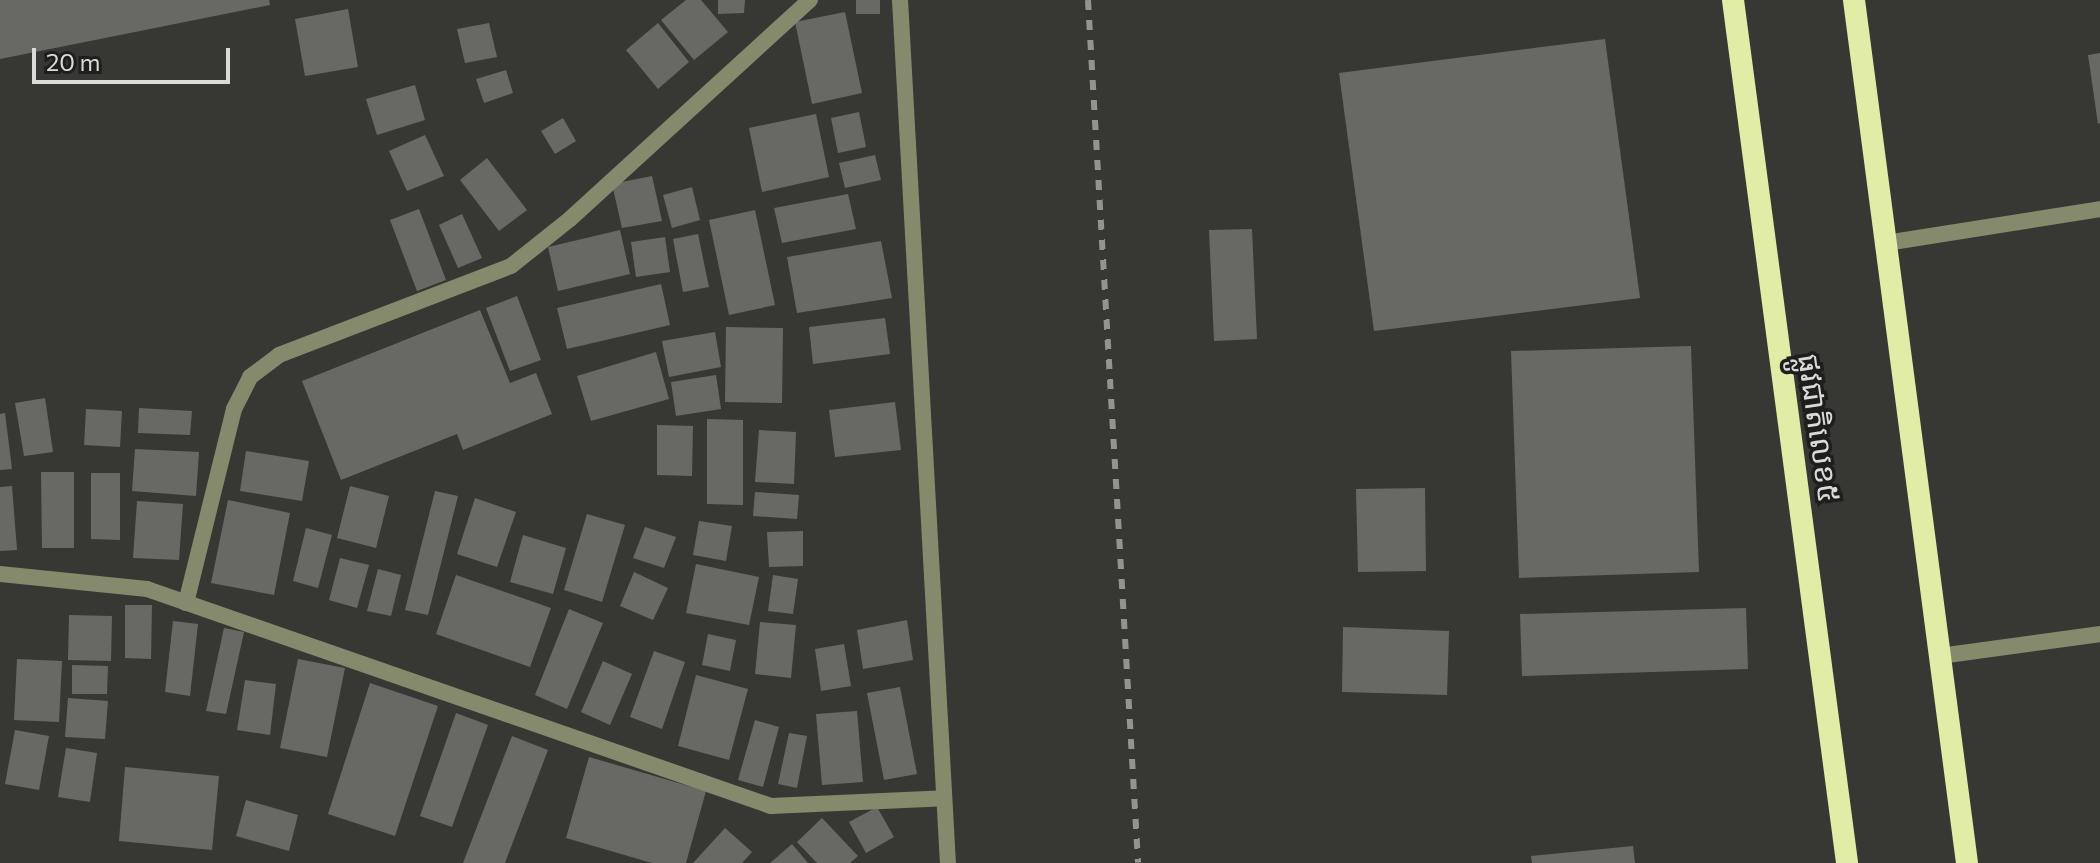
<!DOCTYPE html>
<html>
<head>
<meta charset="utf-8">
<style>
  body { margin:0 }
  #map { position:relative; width:2100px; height:863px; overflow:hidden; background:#373833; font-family:Commissioner,"Noto Sans Khmer",sans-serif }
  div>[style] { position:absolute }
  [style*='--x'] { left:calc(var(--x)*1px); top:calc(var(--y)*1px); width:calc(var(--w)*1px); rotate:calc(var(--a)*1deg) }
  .building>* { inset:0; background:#686964 }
  .service>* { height:16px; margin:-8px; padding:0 8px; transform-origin:8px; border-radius:8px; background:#848a6b }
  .minor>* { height:16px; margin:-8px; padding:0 8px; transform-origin:8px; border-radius:8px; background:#848a6b }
  .trunk>* { height:22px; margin:-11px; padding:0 11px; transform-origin:11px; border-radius:11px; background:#e1eca6 }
  .rail>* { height:6px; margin-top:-3px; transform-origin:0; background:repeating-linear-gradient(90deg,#939490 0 10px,transparent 0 20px) }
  span { translate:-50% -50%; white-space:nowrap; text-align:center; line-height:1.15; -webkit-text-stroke:7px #1e1f1d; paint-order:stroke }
  .street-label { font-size:30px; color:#dadbd8 }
  .scale { position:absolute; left:32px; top:48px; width:198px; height:36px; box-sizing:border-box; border:4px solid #dadbd8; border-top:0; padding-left:10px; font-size:24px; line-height:28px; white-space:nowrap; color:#dadbd8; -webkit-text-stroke:6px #1e1f1d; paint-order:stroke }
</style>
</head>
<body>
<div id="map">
  <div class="building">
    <div style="clip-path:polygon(0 0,269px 0,270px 5px,0 59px)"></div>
    <div style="clip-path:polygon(686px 0,701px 0,728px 32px,694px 60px,661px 20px)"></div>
    <div style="clip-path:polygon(718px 0,745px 0,744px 13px,718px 14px)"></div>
    <div style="clip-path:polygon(856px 0,880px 0,880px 14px,856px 14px)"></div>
    <div style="clip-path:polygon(348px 9px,358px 67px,305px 76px,295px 19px)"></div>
    <div style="clip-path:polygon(845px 12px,862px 93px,812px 104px,795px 22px)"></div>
    <div style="clip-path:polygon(489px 23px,497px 57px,465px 63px,457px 29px)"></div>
    <div style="clip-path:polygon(658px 23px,689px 62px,658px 89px,626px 50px)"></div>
    <div style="clip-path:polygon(1605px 39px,1640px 298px,1374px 331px,1339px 73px)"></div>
    <div style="clip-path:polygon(2100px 53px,2100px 123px,2098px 124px,2088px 55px)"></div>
    <div style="clip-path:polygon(506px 70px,513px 93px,484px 103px,476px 79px)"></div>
    <div style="clip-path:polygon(415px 85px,425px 120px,377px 135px,366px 99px)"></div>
    <div style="clip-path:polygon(859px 112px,866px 147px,838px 153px,831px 118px)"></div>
    <div style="clip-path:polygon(816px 114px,829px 177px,762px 192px,749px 128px)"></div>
    <div style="clip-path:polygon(563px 118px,576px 141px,555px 154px,541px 131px)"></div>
    <div style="clip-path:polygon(425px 135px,444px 176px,407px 191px,389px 151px)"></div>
    <div style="clip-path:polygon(875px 155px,881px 180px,845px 188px,839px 163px)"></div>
    <div style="clip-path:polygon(487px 158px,527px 210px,499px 231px,460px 180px)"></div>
    <div style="clip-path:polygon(652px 176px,662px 221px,622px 228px,612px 184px)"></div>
    <div style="clip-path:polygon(692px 187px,700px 220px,672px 228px,663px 195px)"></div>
    <div style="clip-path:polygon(848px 194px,856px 229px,782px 243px,774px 208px)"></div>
    <div style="clip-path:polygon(419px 209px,446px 280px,417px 291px,390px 220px)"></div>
    <div style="clip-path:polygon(755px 210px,775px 305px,729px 315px,709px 220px)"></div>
    <div style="clip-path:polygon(462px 214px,482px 258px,458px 268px,439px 225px)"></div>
    <div style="clip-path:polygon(1252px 229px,1257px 339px,1214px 341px,1209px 230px)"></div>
    <div style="clip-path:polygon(620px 230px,630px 274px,558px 291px,548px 247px)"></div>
    <div style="clip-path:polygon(698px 234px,709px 287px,683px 292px,673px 239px)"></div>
    <div style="clip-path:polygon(665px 237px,670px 272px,636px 277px,631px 242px)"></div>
    <div style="clip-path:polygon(881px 241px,892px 298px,797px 313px,787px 257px)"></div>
    <div style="clip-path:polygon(661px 284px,670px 325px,567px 349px,557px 308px)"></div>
    <div style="clip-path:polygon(517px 296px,541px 360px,510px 371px,486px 308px)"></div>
    <div style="clip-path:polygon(480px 310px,510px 383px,536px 373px,552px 414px,463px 450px,457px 434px,341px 480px,302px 381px)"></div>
    <div style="clip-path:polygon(885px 318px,890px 354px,813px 364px,809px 327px)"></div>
    <div style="clip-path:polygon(726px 327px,783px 328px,782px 403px,725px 402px)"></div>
    <div style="clip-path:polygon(715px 332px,721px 367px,669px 377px,662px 341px)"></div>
    <div style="clip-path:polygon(1691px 346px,1699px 572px,1519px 578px,1511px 351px)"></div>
    <div style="clip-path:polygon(656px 352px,669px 399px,591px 421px,577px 376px)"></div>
    <div style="clip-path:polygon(716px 375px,721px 409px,676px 416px,671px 382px)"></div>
    <div style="clip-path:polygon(45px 398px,53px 452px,24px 456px,15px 403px)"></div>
    <div style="clip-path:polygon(895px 402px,901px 450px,835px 457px,829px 410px)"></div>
    <div style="clip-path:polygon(139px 408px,192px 411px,190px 435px,138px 433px)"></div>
    <div style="clip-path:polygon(86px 409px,122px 411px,120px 447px,84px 445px)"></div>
    <div style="clip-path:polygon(5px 413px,12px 469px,0 470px,0 414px)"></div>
    <div style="clip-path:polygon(707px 419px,743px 420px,743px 505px,707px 504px)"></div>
    <div style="clip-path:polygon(657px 425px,693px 426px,692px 476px,657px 475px)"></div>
    <div style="clip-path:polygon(759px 430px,796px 432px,794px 484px,755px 482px)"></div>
    <div style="clip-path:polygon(135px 449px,199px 452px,196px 496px,132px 491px)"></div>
    <div style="clip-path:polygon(246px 451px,309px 461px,302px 501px,240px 491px)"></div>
    <div style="clip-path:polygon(41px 472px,74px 472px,74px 548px,42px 548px)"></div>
    <div style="clip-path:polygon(91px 473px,120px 473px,120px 540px,91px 539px)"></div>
    <div style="clip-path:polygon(12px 486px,17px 550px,0 551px,0 487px)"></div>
    <div style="clip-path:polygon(350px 486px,389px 496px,376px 548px,337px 538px)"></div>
    <div style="clip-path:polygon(1425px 488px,1426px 571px,1358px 572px,1356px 489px)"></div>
    <div style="clip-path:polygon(435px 491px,458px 496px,428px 615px,405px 610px)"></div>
    <div style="clip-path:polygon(755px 492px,799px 495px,797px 519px,753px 516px)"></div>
    <div style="clip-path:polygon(475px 498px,516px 512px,497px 567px,457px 554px)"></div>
    <div style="clip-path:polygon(228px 500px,290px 513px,274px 595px,211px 583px)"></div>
    <div style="clip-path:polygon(137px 501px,183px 504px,179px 560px,133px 558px)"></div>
    <div style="clip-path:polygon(587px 514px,625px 525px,602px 602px,564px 590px)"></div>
    <div style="clip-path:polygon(699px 521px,732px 526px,726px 561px,693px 555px)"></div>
    <div style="clip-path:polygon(645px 527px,676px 537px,664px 568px,633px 558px)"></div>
    <div style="clip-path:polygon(306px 528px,332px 535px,318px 588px,293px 581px)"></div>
    <div style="clip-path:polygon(803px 531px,803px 566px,769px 567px,767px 532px)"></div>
    <div style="clip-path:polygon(523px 535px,566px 548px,553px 594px,510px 582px)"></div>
    <div style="clip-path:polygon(340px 558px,369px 565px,357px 608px,329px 600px)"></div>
    <div style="clip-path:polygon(696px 564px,759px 577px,749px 625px,686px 613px)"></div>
    <div style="clip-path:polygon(378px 569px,401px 575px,391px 616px,367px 611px)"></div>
    <div style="clip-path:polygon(634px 572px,668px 588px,653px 620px,620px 606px)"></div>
    <div style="clip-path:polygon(456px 575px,551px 608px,530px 667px,436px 634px)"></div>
    <div style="clip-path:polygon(773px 575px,798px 579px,793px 614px,768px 611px)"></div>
    <div style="clip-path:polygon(125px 605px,152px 605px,151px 659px,125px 658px)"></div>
    <div style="clip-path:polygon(1746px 608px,1748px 669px,1522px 676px,1520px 614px)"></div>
    <div style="clip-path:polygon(569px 609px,603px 623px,567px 709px,535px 695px)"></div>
    <div style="clip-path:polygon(69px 615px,112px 616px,111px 661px,68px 660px)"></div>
    <div style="clip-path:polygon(907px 620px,913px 660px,863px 669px,857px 630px)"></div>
    <div style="clip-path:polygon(173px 621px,198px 624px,190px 696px,165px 692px)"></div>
    <div style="clip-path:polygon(760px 622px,796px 625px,791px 678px,755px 674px)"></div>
    <div style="clip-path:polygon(1343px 627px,1449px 631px,1447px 695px,1342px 692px)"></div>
    <div style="clip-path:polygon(224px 628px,244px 632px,226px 714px,206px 711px)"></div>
    <div style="clip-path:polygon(708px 634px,736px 640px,730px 671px,702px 665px)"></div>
    <div style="clip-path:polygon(844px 644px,851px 686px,821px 691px,815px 649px)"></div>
    <div style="clip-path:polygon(654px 651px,685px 662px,662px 729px,630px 717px)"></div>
    <div style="clip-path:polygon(17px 659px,62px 661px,59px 722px,14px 720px)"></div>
    <div style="clip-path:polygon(298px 659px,345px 668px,327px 757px,280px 748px)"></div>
    <div style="clip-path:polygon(603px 661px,632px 674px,610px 725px,581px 712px)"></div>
    <div style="clip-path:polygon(72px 665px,108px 666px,107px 694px,72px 694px)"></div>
    <div style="clip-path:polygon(696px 675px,748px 689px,729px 760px,678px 746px)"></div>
    <div style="clip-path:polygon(245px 680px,276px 684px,270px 735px,237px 730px)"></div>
    <div style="clip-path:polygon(370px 683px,438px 706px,395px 836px,328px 814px)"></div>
    <div style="clip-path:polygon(900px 687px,917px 774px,884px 780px,867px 693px)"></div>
    <div style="clip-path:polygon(68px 698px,108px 701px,105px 739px,65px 737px)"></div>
    <div style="clip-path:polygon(857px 711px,863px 782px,822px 785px,816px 714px)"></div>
    <div style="clip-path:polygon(456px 713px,488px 725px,452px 827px,420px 816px)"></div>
    <div style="clip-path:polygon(755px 720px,779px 727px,763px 787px,738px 780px)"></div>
    <div style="clip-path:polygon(15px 730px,49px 736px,39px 790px,5px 784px)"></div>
    <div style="clip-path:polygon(789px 733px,807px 736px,797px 788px,778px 784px)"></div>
    <div style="clip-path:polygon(512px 736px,548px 750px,505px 863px,463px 863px)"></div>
    <div style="clip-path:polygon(66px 748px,97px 753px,90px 802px,58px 797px)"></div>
    <div style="clip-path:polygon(589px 757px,706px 791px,686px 863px,652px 863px,566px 838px)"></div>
    <div style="clip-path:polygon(125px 767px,219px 776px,212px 850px,119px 841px)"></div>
    <div style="clip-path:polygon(246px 800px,298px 815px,289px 851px,236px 836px)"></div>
    <div style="clip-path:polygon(877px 807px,894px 837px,866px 853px,849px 822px)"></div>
    <div style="clip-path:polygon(822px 818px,858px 856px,850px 863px,817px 863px,797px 842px)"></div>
    <div style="clip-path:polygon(725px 828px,752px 852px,742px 863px,693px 863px)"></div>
    <div style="clip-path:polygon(792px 844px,808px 863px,770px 863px)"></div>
    <div style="clip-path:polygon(1633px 846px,1635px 863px,1532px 863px,1531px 856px)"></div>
  </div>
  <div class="service">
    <div style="--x:1886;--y:243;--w:217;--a:-9"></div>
  </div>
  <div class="minor">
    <div style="--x:900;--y:0;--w:864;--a:86.82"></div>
    <div style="--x:0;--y:574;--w:148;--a:5.8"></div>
    <div style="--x:147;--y:589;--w:661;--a:19.18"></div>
    <div style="--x:771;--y:806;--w:173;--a:-2.6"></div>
    <div style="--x:186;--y:603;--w:200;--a:-76.1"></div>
    <div style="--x:234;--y:409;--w:36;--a:-63"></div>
    <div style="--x:250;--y:377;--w:36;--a:-37"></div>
    <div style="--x:279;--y:355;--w:248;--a:-21"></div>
    <div style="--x:511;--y:266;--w:75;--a:-38.5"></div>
    <div style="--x:570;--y:219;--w:325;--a:-42.4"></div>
    <div style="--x:1940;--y:656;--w:162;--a:-7.8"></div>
  </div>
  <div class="trunk">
    <div style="--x:1733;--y:0;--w:870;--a:82.47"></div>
    <div style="--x:1854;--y:0;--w:870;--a:82.54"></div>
  </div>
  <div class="rail">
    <div style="--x:1088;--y:0;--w:864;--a:86.68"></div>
  </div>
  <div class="street-label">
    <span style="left:1820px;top:428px;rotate:82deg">ផ្លូវជាតិលេខ៥</span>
  </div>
  <div class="scale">20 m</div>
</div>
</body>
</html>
